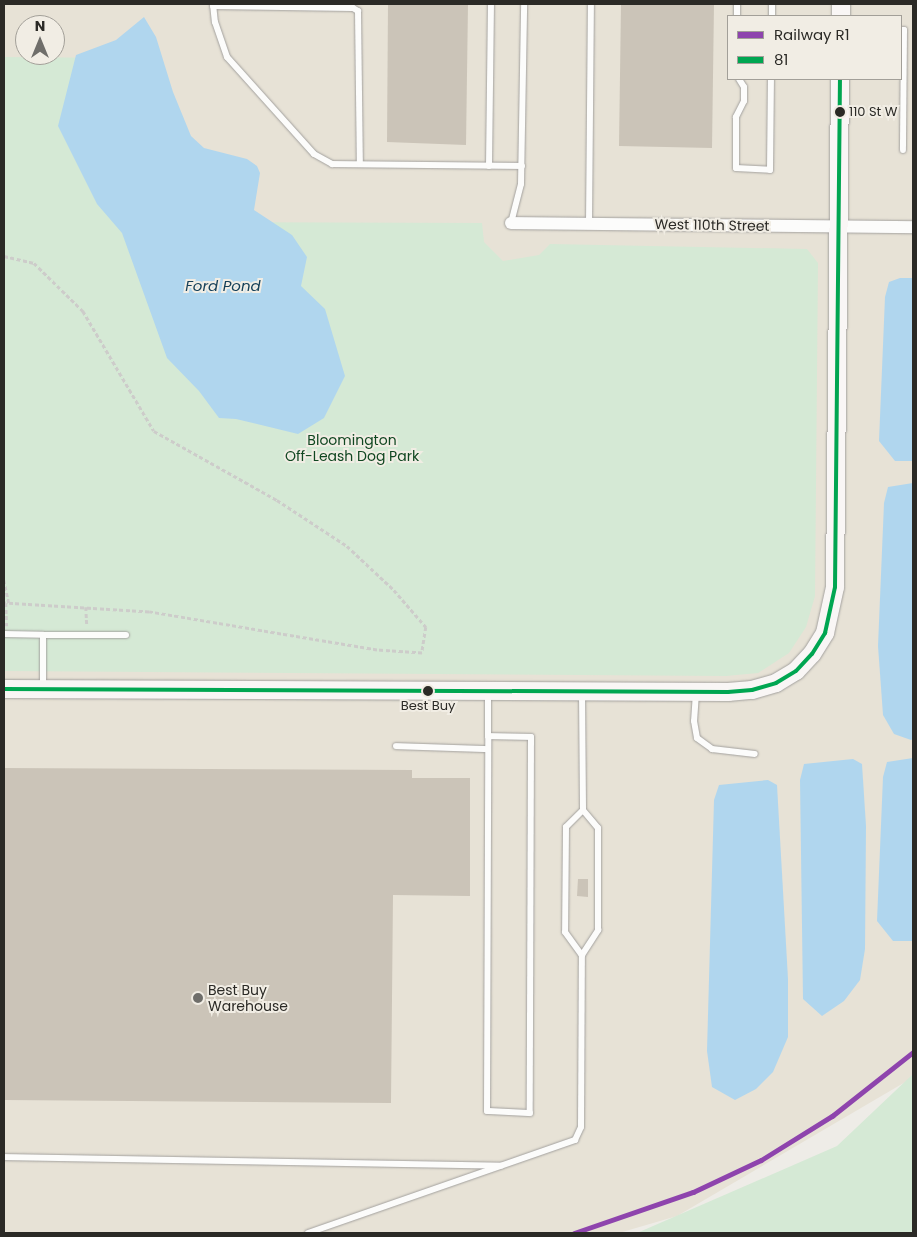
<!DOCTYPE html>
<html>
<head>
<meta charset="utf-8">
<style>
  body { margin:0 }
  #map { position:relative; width:917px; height:1237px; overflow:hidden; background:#eeece7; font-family:Poppins,sans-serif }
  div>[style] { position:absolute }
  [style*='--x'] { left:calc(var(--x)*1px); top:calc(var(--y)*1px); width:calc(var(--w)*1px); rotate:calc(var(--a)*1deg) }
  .built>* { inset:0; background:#e7e2d6 }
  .green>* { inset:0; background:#d5e9d5 }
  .water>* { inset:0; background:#b0d6ee }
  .building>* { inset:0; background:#cbc4b8 }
  .path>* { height:2.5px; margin-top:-1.25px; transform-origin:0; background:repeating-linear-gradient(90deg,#cdccca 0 4px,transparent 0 6.5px) }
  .roads { filter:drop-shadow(0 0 1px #a3a19e) drop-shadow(0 0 1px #a3a19e) }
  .lane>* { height:6px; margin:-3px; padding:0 3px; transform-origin:3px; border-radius:3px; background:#fcfcfb }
  .street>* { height:12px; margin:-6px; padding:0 6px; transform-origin:6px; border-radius:6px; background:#fcfcfb }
  .secondary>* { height:18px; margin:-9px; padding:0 9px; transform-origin:9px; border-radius:9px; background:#f9f6f5 }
  .bus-1>* { height:4px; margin:-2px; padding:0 2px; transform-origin:2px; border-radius:2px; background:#00a651 }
  .rail-1>* { height:5px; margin:-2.5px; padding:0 2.5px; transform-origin:2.5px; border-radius:2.5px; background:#8e44ad }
  .dots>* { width:14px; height:14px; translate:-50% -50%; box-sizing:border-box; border:2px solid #f1ede4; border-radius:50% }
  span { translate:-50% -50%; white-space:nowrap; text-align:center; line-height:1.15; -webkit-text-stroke:4px #f1ede4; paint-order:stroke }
  .bus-label { font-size:13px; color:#2b2a26 }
  .left { translate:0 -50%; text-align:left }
  .street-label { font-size:14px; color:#2b2a26 }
  .park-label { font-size:14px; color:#104721 }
  .poi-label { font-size:14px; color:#2b2a26 }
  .water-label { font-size:15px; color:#154059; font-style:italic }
  .frame { position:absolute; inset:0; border:5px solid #2b2a26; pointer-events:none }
  .legend { position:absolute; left:727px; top:15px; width:175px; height:65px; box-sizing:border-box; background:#f1ede4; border:1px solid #a29f98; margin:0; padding:6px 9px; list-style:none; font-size:15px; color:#2b2a26 }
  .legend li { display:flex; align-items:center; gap:10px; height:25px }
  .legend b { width:25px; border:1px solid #a29f98 }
  .north { position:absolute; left:15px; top:15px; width:50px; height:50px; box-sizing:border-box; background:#f1ede4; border:1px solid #a29f98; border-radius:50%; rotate:0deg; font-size:14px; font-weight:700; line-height:20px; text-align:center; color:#2b2a26 }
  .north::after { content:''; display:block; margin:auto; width:18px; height:22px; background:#6f6e6a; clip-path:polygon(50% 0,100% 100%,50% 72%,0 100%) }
</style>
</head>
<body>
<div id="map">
  <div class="built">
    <div style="clip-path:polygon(evenodd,4px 4px,913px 4px,913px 1074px,907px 1081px,677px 1216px,619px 1233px,4px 1233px,4px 4px,728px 16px,901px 16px,901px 79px,728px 79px,728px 16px,4px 4px,25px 25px,55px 25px,55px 55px,25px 55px,25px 25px)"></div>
  </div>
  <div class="green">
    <div style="clip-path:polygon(4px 57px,126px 58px,127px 222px,482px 223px,484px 242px,503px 261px,539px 255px,550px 244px,807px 249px,818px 263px,815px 596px,806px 627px,789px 653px,758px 673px,726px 676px,4px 671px)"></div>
    <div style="clip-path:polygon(913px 1074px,913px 1233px,637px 1233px,837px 1146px)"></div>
  </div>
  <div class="water">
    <div style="clip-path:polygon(144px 17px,156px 37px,173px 92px,191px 136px,204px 148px,247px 159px,257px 166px,260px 173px,254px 210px,292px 235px,307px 257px,301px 286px,325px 309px,345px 376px,324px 418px,298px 434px,236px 419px,219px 418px,199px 391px,167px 358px,122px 233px,97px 204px,58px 126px,76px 55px,116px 40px)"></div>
    <div style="clip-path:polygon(900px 278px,913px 278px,913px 461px,895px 461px,879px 441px,885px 297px,889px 282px)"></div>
    <div style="clip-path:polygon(913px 483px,913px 739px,911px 740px,894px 734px,883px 715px,878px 646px,884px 503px,888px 487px)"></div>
    <div style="clip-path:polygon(913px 758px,913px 941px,893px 941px,877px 921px,883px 777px,887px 762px)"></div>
    <div style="clip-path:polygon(853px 759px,862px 764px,866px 826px,865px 949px,860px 980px,844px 1001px,822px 1016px,803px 999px,800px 780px,804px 764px)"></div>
    <div style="clip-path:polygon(768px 780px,777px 785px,788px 979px,788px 1037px,773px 1072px,756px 1089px,735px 1100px,712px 1087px,707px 1051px,714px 800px,719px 785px)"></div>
  </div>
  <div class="building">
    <div style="clip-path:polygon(388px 4px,468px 4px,466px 145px,387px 142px)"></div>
    <div style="clip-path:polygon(621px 4px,714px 4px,712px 148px,619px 146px)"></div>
    <div style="clip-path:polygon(4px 768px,412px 770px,412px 778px,470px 778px,470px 896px,393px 895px,391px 1103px,4px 1100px)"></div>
    <div style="clip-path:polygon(578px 879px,588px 879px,588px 897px,577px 896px)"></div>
  </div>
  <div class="path">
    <div style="--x:4;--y:256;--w:31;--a:13"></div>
    <div style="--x:34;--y:263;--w:69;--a:44.4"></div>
    <div style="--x:83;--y:311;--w:139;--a:59.4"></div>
    <div style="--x:154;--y:431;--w:141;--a:29.3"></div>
    <div style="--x:277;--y:500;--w:84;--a:33.3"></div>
    <div style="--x:347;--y:546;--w:64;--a:43.1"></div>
    <div style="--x:394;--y:590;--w:49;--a:49.1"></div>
    <div style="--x:426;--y:627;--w:26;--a:99"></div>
    <div style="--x:422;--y:653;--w:45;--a:-176.2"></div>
    <div style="--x:377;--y:650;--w:231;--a:-170.5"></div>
    <div style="--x:149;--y:612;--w:145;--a:-176.4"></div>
    <div style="--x:4;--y:580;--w:24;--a:78"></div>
    <div style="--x:6;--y:603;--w:23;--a:88"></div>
    <div style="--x:86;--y:607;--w:19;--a:87"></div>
  </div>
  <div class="roads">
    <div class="lane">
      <div style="--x:213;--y:4;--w:18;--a:84"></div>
      <div style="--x:215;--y:22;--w:37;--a:71"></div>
      <div style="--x:227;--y:57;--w:130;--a:48.1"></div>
      <div style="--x:314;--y:154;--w:21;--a:29"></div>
      <div style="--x:332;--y:164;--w:190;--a:0.6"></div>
      <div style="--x:213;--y:6;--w:140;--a:0.8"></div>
      <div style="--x:353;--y:8;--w:6;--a:31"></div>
      <div style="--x:358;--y:11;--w:153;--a:89.3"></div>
      <div style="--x:737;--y:16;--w:12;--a:-90"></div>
      <div style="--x:772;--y:16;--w:12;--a:-90"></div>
      <div style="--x:901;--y:30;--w:3;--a:0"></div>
      <div style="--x:904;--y:30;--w:120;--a:90.5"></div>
      <div style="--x:739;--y:79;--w:9;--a:58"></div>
      <div style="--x:744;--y:87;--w:14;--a:90"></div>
      <div style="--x:744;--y:101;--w:18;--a:117"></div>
      <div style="--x:736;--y:117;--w:51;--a:90"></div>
      <div style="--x:736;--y:168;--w:34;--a:3"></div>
      <div style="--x:770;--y:170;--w:91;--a:-89.4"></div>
      <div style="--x:489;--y:166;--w:162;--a:-89.3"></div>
      <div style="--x:511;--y:223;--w:40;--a:-75.6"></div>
      <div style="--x:521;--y:184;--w:180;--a:-89"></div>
      <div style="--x:589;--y:224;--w:220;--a:-89.5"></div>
      <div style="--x:4;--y:634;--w:39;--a:1"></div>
      <div style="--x:43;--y:635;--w:54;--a:90"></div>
      <div style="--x:43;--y:635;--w:83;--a:0"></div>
      <div style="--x:582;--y:693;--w:117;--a:89.5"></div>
      <div style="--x:583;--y:810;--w:24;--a:135"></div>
      <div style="--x:566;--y:827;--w:105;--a:90.5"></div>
      <div style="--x:565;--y:932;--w:29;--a:54"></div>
      <div style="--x:582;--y:955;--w:30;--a:-57"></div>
      <div style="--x:598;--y:930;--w:102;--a:-90"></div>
      <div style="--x:598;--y:828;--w:23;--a:-130"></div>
      <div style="--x:696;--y:693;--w:28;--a:94"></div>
      <div style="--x:694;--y:721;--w:17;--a:80"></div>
      <div style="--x:697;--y:738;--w:19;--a:36"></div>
      <div style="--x:712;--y:749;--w:43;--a:6.6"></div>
      <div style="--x:488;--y:736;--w:43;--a:1.3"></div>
      <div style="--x:531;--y:737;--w:376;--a:90.2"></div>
      <div style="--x:530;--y:1113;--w:43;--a:-177.3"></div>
      <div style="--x:487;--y:1111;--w:375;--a:-89.8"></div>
      <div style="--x:488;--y:736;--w:44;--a:-90"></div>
      <div style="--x:396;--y:746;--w:92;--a:1.9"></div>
      <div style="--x:4;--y:1157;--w:497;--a:1"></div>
      <div style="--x:308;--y:1233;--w:283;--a:-19.2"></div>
      <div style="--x:575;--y:1140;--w:14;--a:-65"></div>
      <div style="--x:581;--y:1127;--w:172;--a:-89.7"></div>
    </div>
    <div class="street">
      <div style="--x:511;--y:223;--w:402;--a:0.6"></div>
    </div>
    <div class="secondary">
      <div style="--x:841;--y:16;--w:12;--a:-90"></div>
      <div style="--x:4;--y:689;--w:724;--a:0.24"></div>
      <div style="--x:728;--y:692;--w:24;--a:-5"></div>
      <div style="--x:752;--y:690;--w:25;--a:-16"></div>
      <div style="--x:776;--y:683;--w:23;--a:-31"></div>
      <div style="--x:796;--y:671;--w:23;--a:-47"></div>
      <div style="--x:812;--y:654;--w:25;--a:-58"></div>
      <div style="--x:825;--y:633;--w:47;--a:-77.7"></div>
      <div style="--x:835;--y:587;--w:508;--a:-89.44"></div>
    </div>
  </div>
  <div class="bus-1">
    <div style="--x:4;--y:689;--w:724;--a:0.24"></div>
    <div style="--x:728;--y:692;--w:24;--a:-5"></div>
    <div style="--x:752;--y:690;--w:25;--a:-16"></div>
    <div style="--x:776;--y:683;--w:23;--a:-31"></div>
    <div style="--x:796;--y:671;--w:23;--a:-47"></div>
    <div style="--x:812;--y:654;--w:25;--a:-58"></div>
    <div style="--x:825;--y:633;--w:47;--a:-77.7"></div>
    <div style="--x:835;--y:587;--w:508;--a:-89.44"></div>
  </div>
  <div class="rail-1">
    <div style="--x:574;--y:1233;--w:126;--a:-19"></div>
    <div style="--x:693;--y:1192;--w:75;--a:-25.2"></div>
    <div style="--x:761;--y:1160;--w:84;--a:-31.8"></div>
    <div style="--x:832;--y:1116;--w:103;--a:-38.3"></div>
  </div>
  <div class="dots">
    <div style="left:840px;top:112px;background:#2b2a26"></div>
    <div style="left:428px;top:691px;background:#2b2a26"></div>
    <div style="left:198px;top:998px;background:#6f6e6a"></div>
  </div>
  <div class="bus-label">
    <span class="left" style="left:849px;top:112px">110 St W</span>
    <span style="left:428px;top:706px">Best Buy</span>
  </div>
  <div class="street-label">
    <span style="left:712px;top:225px;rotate:1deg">West 110th Street</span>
  </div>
  <div class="park-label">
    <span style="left:352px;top:448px">Bloomington<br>Off-Leash Dog Park</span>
  </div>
  <div class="poi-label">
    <span class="left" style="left:208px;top:998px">Best Buy<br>Warehouse</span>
  </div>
  <div class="water-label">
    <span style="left:223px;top:286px">Ford Pond</span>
  </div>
  <div class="frame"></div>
  <ul class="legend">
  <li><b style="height:6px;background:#8e44ad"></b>Railway R1</li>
  <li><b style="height:6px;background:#00a651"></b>81</li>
  </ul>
  <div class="north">N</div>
</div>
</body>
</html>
